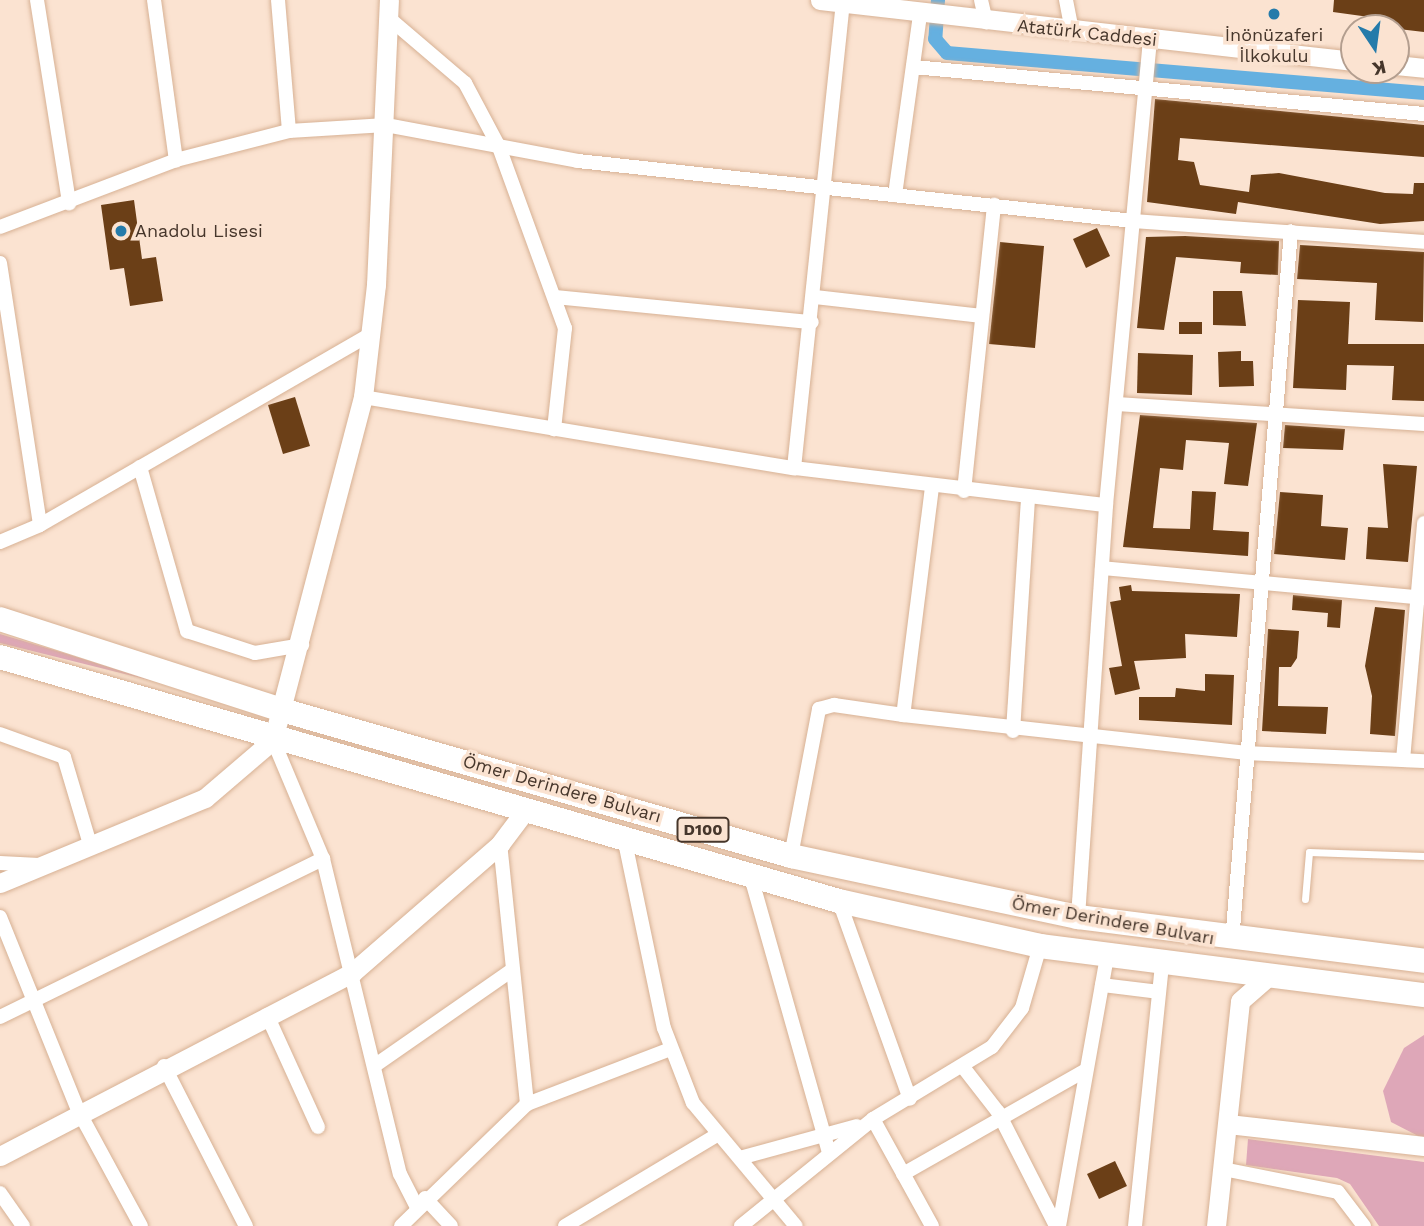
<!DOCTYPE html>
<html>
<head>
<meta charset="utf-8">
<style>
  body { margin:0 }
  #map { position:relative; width:1424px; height:1226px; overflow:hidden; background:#fbe3d1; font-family:"Work Sans",sans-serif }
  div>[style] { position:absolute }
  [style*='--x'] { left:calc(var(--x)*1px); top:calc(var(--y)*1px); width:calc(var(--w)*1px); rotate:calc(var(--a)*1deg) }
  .green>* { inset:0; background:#dea7b8 }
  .canal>* { height:14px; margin:-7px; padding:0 7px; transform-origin:7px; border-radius:7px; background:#65b0e0 }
  .building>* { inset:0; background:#6b3f17 }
  .roads { filter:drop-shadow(0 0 2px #d7b194) drop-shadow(0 0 2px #d7b194) }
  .lane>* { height:7px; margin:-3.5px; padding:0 3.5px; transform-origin:3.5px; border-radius:3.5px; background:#fff }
  .street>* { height:14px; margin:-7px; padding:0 7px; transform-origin:7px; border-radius:7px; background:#fff }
  .secondary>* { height:19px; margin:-9.5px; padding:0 9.5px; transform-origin:9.5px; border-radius:9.5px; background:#fff }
  .highway>* { height:24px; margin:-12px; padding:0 12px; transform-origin:12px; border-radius:12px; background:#fff }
  .dots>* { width:19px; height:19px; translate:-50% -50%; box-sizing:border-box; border:4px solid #fbe3d1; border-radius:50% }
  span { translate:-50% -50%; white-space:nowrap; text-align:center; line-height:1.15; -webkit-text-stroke:7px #fbe3d1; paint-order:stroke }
  .shield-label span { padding:2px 5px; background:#fbe3d1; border:2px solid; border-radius:5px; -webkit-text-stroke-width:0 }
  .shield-label { font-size:16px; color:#46362b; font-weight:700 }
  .street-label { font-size:18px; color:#46362b }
  .poi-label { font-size:18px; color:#46362b }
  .left { translate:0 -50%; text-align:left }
  .north { position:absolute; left:1340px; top:14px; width:70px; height:70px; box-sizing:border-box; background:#fbe3d1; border:2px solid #b39e8f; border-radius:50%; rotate:167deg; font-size:19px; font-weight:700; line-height:28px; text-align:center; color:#46362b }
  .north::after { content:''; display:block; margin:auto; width:24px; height:32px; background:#257baa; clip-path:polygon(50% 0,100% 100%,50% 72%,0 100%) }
</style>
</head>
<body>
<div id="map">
  <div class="green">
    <div style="clip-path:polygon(0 634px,67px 654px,153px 681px,0 643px)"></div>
    <div style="clip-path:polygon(1424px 1035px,1424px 1139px,1391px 1122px,1383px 1091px,1404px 1048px)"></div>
    <div style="clip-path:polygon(1248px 1139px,1424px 1162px,1424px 1226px,1379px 1226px,1350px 1184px,1337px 1178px,1246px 1165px)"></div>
  </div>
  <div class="canal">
    <div style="--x:938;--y:0;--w:39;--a:94"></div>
    <div style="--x:935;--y:39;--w:18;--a:49"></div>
    <div style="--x:947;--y:53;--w:479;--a:4.8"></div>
  </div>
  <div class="building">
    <div style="clip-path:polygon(1334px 0,1424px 0,1424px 32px,1390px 28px,1391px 20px,1333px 12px)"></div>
    <div style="clip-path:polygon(1155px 99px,1424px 125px,1424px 157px,1180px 138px,1178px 160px,1194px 162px,1200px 185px,1249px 192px,1251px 175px,1279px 173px,1385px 193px,1413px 194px,1414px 183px,1424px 183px,1424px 221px,1380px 224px,1238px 202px,1236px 214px,1147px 202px)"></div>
    <div style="clip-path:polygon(134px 200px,142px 259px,156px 257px,163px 301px,130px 306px,124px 268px,110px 270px,101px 205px)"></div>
    <div style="clip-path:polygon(1097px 228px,1110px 256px,1086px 268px,1073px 239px)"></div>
    <div style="clip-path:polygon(1185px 236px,1279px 241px,1278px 275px,1240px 273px,1241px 262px,1176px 257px,1164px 330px,1137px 328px,1146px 237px)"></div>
    <div style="clip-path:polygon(1000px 242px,1044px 246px,1035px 348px,989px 344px)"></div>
    <div style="clip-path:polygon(1300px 245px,1424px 252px,1423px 322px,1375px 320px,1377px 283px,1297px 279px)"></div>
    <div style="clip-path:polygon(1213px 291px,1242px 291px,1246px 326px,1213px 325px)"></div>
    <div style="clip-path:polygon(1298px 300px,1350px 302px,1348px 344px,1424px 344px,1424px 401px,1392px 400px,1394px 366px,1347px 365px,1346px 390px,1293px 388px)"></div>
    <div style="clip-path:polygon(1179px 322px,1202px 322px,1202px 334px,1179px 334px)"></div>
    <div style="clip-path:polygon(1241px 351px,1241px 361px,1253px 361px,1254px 386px,1219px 387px,1218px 352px)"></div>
    <div style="clip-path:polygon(1138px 353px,1193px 355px,1192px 395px,1137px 393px)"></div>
    <div style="clip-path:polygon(295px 397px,310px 446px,283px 454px,268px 405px)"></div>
    <div style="clip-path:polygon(1140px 415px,1257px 423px,1248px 486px,1224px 484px,1229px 443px,1186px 440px,1183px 470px,1160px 468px,1153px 528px,1190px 529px,1192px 491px,1216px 492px,1213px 530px,1249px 532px,1248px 556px,1123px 547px)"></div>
    <div style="clip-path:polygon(1285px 425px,1345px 429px,1343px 450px,1283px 448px)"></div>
    <div style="clip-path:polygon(1383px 464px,1417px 466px,1408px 562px,1366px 559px,1368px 527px,1388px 528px)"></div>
    <div style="clip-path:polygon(1280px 492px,1323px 495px,1321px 526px,1348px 528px,1345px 560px,1274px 554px)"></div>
    <div style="clip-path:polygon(1131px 585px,1132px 591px,1240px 594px,1237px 637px,1185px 634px,1186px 658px,1134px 661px,1140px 689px,1115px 695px,1109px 668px,1122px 666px,1110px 602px,1121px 600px,1119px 587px)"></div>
    <div style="clip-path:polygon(1293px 595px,1342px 600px,1340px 628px,1327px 627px,1328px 613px,1292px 610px)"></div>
    <div style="clip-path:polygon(1375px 607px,1405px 610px,1395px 736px,1370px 734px,1372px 696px,1365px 666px)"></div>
    <div style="clip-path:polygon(1268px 629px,1299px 631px,1297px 658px,1291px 667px,1279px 667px,1278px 706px,1328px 707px,1326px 734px,1262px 731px)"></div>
    <div style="clip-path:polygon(1205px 674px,1234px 675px,1232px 725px,1139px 720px,1139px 697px,1175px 697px,1176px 688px,1205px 691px)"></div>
    <div style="clip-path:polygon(1115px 1161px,1127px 1186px,1099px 1199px,1087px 1174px)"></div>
  </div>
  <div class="roads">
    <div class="lane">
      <div style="--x:1305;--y:899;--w:47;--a:-85.1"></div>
      <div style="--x:1309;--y:852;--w:115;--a:2"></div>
    </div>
    <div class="street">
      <div style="--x:37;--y:0;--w:206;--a:81"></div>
      <div style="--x:154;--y:0;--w:162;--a:82.2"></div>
      <div style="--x:278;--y:0;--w:131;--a:85.2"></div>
      <div style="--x:981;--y:0;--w:23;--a:77"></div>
      <div style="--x:1066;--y:0;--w:31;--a:79"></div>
      <div style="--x:390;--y:19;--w:99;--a:40.5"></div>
      <div style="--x:465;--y:83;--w:72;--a:62"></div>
      <div style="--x:499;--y:147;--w:193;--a:70"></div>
      <div style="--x:565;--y:328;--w:102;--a:96.2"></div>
      <div style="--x:913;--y:67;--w:513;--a:5.26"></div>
      <div style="--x:895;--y:195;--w:182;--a:-82.1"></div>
      <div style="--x:0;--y:227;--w:188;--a:-20.8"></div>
      <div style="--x:176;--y:160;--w:117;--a:-14.4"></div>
      <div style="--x:289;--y:131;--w:97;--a:-3.5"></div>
      <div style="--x:386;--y:125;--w:195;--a:10.6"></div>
      <div style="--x:578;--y:161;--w:558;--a:6.17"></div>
      <div style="--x:1133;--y:221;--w:292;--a:4.1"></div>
      <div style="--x:0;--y:263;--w:265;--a:81.3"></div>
      <div style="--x:555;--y:297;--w:258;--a:5.6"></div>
      <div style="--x:815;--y:297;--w:168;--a:6.5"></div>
      <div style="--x:363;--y:397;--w:437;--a:9.4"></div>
      <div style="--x:794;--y:468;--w:314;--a:6.8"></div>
      <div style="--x:1116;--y:404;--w:309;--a:3.7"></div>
      <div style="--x:140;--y:467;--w:171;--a:74"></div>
      <div style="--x:187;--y:631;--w:71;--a:17.9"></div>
      <div style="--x:255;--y:653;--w:48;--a:-9.7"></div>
      <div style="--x:794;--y:468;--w:471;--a:-84"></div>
      <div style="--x:932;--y:487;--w:230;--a:97.2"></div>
      <div style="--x:903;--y:715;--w:344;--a:6.3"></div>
      <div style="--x:1245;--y:753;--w:179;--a:2.6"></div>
      <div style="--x:964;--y:491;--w:288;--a:-84"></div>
      <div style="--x:0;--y:542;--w:43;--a:-23"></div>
      <div style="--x:40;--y:525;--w:382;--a:-30"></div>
      <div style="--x:1102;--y:568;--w:323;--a:5.3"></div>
      <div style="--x:1013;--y:731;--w:235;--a:-86.3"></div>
      <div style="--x:0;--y:734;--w:68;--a:19.8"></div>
      <div style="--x:64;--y:757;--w:91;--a:73.4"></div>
      <div style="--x:273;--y:740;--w:129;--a:67.2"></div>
      <div style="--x:323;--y:859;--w:324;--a:76.3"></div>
      <div style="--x:400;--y:1174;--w:37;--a:63"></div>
      <div style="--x:1403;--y:760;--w:238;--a:-84.9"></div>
      <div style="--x:625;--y:842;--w:190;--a:78.2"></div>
      <div style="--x:664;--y:1028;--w:80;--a:68.9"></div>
      <div style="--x:693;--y:1103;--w:160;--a:50.1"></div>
      <div style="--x:791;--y:856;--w:150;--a:-79.2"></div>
      <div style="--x:819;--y:709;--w:16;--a:-15"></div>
      <div style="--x:834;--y:705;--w:70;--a:8.2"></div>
      <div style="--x:0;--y:863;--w:39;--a:3"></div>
      <div style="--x:751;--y:877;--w:286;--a:74.2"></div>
      <div style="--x:839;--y:901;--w:210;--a:70.3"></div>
      <div style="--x:0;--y:917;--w:208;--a:68"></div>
      <div style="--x:78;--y:1110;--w:132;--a:61.5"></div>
      <div style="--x:1078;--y:917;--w:413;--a:-86.1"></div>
      <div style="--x:1106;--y:505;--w:467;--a:-84.6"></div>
      <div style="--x:1232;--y:941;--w:712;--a:-85.25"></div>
      <div style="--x:1102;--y:985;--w:57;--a:7"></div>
      <div style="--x:267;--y:1015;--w:123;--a:65.5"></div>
      <div style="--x:0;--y:1017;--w:360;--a:-26.1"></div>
      <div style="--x:377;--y:1064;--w:165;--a:-34.8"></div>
      <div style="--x:164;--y:1066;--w:180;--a:62.9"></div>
      <div style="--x:963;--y:1067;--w:57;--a:52.1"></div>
      <div style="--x:998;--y:1112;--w:128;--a:63"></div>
      <div style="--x:527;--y:1104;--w:153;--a:-21"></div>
      <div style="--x:873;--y:1119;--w:122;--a:61.1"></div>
      <div style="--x:740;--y:1158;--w:121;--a:-15.3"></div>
      <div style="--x:1223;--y:1169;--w:117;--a:11.3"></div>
      <div style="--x:1338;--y:1192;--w:43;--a:52.6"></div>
      <div style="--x:903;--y:1174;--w:208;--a:-29.6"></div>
      <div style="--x:0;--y:1193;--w:40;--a:55.1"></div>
      <div style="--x:425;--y:1198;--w:38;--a:47"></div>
      <div style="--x:401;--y:1226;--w:175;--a:-44.1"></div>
      <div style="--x:527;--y:1104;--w:261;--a:-95.9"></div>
      <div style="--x:565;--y:1226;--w:177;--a:-30.9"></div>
      <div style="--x:741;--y:1226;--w:170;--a:-39"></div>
      <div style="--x:873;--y:1119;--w:139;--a:-31.2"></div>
      <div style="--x:992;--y:1047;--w:49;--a:-52.4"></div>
      <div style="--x:1022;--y:1008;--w:65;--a:-73.8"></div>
      <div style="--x:1059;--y:1226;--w:273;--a:-79.9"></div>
      <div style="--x:1135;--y:1226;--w:262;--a:-84.1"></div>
    </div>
    <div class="secondary">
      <div style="--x:820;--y:0;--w:537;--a:6.52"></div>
      <div style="--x:1396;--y:65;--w:28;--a:6"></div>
      <div style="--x:0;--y:883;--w:222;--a:-22.5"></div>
      <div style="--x:205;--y:798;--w:89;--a:-40.5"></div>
      <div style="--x:273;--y:740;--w:355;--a:-75.3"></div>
      <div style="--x:363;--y:397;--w:113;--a:-83.4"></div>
      <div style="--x:376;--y:285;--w:285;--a:-87.4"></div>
      <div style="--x:1228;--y:1124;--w:197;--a:6.4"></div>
      <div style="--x:0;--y:1156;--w:398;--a:-27.5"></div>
      <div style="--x:353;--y:972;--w:195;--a:-41"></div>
      <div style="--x:500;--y:844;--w:40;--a:-53"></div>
      <div style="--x:1216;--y:1226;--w:226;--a:-83.9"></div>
      <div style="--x:1240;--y:1001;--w:35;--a:-41"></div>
    </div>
    <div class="highway">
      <div style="--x:0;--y:619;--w:296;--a:17.9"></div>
      <div style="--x:282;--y:710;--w:530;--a:16"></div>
      <div style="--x:791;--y:856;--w:293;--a:12"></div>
      <div style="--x:1078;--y:917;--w:349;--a:7.2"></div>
      <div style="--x:0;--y:657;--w:874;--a:16.22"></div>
      <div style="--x:839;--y:901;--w:206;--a:12.6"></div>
      <div style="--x:1040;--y:946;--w:387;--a:7.3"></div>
    </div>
  </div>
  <div class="dots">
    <div style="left:1274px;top:14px;background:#257baa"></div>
    <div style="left:121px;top:231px;background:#257baa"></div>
  </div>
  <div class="shield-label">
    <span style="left:703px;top:830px">D100</span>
  </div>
  <div class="street-label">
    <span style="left:1087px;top:33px;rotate:6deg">Atatürk Caddesi</span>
    <span style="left:562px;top:789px;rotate:16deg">Ömer Derindere Bulvarı</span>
    <span style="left:1113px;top:921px;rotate:10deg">Ömer Derindere Bulvarı</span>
  </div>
  <div class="poi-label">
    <span style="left:1274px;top:46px">İnönüzaferi<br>İlkokulu</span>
    <span class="left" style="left:135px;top:231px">Anadolu Lisesi</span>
  </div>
  <div class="north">K</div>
</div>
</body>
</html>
